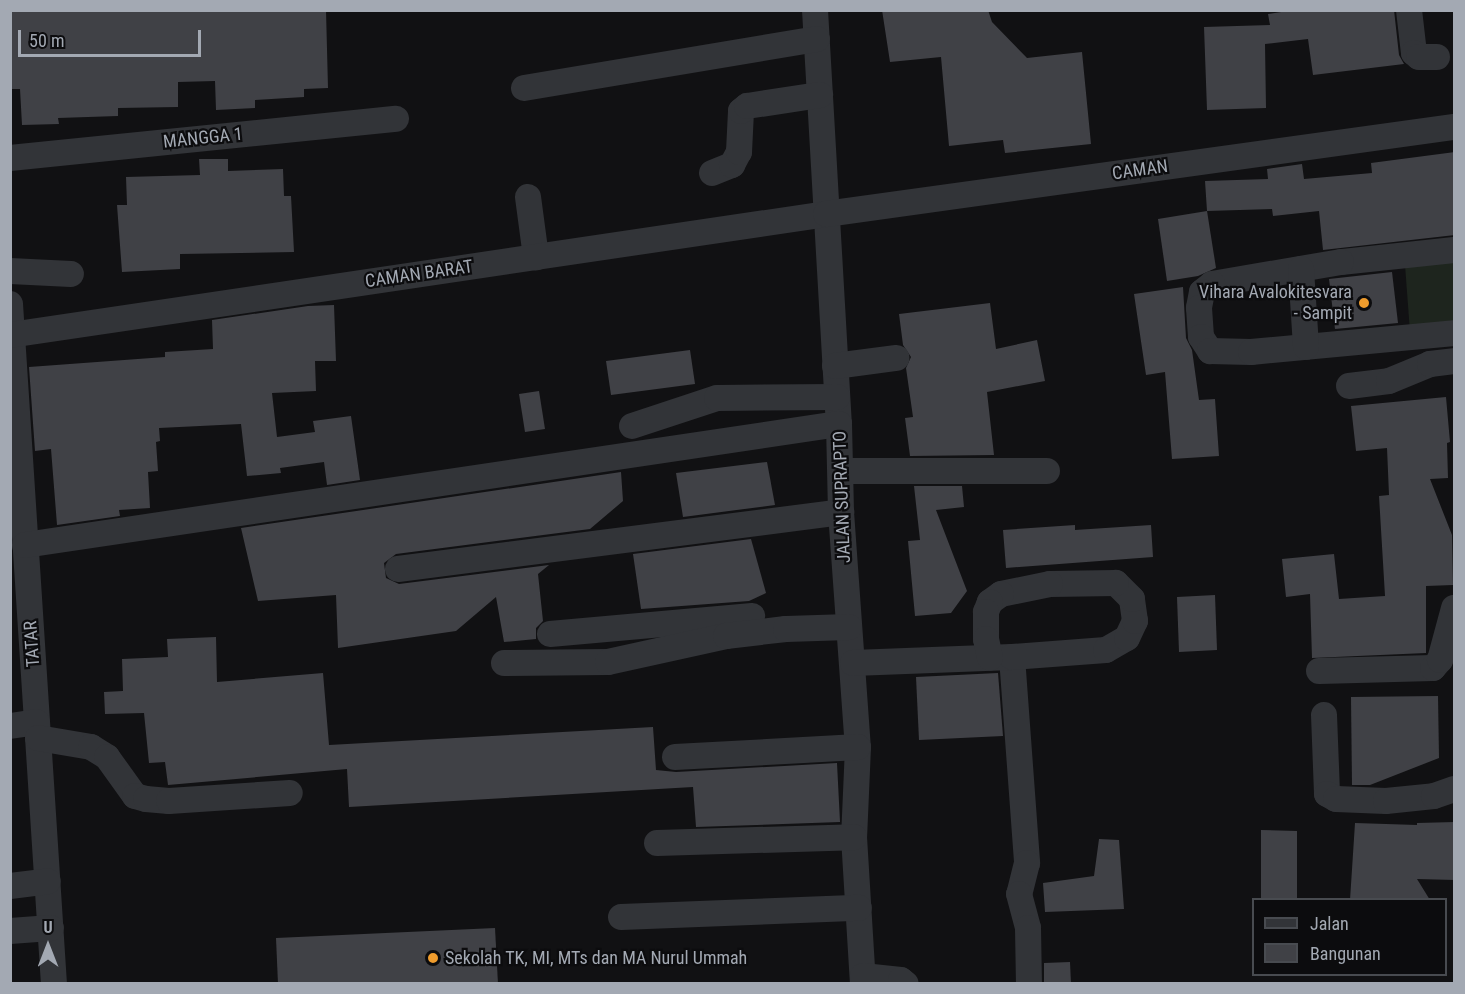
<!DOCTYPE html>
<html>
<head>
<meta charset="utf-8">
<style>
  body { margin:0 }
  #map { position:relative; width:1465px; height:994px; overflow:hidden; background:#111113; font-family:"Roboto Condensed",sans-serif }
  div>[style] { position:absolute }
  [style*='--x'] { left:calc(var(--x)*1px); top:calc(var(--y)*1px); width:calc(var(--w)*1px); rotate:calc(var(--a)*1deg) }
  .green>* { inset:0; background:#1e251e }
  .building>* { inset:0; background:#404146 }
  .minor>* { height:26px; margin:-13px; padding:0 13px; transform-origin:13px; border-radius:13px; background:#323438 }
  .dots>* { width:16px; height:16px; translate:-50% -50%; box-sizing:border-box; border:3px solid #0c0c0e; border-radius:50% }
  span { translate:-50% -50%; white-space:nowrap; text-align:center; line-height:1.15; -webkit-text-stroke:4.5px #0c0c0e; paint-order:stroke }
  .street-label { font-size:18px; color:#a3a9b3 }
  .poi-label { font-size:18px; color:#a3a9b3 }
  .right { translate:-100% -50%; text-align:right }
  .left { translate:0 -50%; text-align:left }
  .frame { position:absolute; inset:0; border:12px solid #a3a9b3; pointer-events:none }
  .legend { position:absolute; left:1252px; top:898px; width:195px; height:78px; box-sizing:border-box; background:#0c0c0e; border:2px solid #484b50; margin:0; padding:8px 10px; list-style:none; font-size:18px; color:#a3a9b3 }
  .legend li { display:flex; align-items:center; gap:12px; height:30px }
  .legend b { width:30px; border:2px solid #484b50 }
  .north { position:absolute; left:18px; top:916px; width:60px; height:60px; -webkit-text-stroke:4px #0c0c0e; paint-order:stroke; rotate:0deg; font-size:16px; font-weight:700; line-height:24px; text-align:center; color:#a3a9b3 }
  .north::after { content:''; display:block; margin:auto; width:21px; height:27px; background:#a3a9b3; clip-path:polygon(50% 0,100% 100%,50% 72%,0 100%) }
  .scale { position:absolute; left:18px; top:30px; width:183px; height:27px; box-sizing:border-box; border:3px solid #a3a9b3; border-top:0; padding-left:8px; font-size:18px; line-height:21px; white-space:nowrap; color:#a3a9b3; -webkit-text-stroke:4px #0c0c0e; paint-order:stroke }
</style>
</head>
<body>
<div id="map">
  <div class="green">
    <div style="clip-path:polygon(1454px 262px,1454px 329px,1410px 332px,1405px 265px)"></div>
  </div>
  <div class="building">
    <div style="clip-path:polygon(10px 10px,326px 10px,328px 88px,304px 89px,304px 97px,255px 100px,255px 108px,216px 110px,215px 81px,178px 82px,178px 107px,118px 108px,118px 116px,58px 118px,59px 124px,22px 125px,20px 89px,10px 89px)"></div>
    <div style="clip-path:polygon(882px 10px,988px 10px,992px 22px,1027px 58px,1082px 52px,1091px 144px,1005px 153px,1003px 140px,949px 146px,941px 57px,890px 62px)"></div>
    <div style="clip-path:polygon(1294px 10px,1394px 10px,1399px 55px,1404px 64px,1313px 75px,1308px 39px,1265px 44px,1266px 108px,1207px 110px,1204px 27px,1270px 25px,1268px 14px)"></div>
    <div style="clip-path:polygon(1455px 152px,1455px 235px,1323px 250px,1319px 211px,1273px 216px,1272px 209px,1207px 211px,1205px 181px,1268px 179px,1267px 169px,1302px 164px,1304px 179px,1372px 173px,1371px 163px)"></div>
    <div style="clip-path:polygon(199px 159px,228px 159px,228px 171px,283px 169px,284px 196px,291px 196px,294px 252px,180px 254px,180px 269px,122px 272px,117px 205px,127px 205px,126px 177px,200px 175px)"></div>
    <div style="clip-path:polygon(1207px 211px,1216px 268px,1198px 276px,1167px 281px,1158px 219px)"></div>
    <div style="clip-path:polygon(1392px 272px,1398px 323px,1335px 329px,1329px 279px)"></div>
    <div style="clip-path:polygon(1183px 287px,1186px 338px,1192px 350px,1199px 400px,1215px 399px,1219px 456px,1172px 459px,1165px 372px,1146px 375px,1134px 294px)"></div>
    <div style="clip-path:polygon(990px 303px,996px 349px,1037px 340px,1045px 381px,987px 392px,994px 455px,910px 456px,905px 418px,913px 417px,906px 368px,911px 357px,903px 345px,899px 314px)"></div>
    <div style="clip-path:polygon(334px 305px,336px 361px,315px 361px,316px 391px,272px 393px,277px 437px,315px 432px,313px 421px,351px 416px,360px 480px,327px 485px,324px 462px,280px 468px,281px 473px,247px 476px,241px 424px,159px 428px,160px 441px,156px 442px,158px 471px,148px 472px,150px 508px,119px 510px,120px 516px,57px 525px,51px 449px,35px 451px,29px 367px,165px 357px,165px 352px,213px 349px,212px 320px,308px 306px)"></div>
    <div style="clip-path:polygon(690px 350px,695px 384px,611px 395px,606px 361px)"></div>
    <div style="clip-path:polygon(539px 391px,545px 429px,525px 432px,519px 394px)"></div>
    <div style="clip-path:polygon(1446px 397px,1450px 442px,1447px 443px,1448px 478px,1430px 479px,1452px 535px,1453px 585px,1426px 586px,1426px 653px,1312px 658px,1310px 594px,1286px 597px,1282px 559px,1334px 554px,1339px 599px,1385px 596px,1379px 496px,1389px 495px,1387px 448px,1356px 451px,1351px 406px)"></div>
    <div style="clip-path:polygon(767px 462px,775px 505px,683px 517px,676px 473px)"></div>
    <div style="clip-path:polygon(621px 472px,623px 501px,590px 529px,396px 554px,384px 563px,386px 578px,399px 584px,549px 565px,538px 574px,543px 621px,536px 628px,536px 639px,504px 642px,496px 597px,456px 631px,338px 648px,336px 595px,258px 601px,241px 528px)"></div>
    <div style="clip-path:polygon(914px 486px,962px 486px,964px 507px,936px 510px,967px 591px,951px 613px,915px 616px,908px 541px,920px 540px)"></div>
    <div style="clip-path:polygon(1075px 525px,1075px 530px,1151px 525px,1153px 557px,1006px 568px,1003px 530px)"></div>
    <div style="clip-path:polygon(751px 539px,766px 593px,749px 601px,641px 609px,633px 554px)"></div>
    <div style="clip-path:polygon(1215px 595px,1217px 650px,1179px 652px,1177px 597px)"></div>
    <div style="clip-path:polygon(216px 637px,217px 682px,323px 673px,329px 745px,653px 727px,656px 770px,676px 772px,837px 763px,840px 822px,696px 827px,693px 787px,349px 807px,347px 769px,168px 785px,165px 762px,149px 763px,144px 713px,105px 714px,104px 692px,123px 691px,122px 659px,168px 657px,167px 639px)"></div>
    <div style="clip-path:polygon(998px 673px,1003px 736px,919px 740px,916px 677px)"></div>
    <div style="clip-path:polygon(1438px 696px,1439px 758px,1370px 785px,1352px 785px,1351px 697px)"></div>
    <div style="clip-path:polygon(1455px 822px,1455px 880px,1417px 879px,1430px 900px,1350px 900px,1355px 823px,1417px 825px,1417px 823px)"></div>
    <div style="clip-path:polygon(1261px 830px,1297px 831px,1297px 900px,1261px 900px)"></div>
    <div style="clip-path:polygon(1099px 839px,1119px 840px,1124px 909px,1045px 912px,1043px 883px,1094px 876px)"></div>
    <div style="clip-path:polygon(495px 928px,498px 984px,278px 984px,276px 938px)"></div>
    <div style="clip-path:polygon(1070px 962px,1071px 984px,1044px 984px,1044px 963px)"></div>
  </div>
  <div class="minor">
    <div style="--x:815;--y:10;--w:415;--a:86.7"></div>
    <div style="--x:839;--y:424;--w:88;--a:88.7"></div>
    <div style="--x:841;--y:512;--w:236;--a:85.9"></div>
    <div style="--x:858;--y:747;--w:90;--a:92.5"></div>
    <div style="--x:854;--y:837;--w:147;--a:86.5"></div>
    <div style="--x:1409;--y:10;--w:43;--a:83.4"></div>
    <div style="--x:1414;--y:53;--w:6;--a:39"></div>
    <div style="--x:1419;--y:57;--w:18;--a:0"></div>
    <div style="--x:524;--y:88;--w:297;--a:-9.5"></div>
    <div style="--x:10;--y:158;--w:388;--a:-5.8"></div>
    <div style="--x:712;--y:173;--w:22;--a:-22"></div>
    <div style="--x:732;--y:165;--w:15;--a:-62"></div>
    <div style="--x:739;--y:152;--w:41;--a:-87.2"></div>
    <div style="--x:741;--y:111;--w:8;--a:-40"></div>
    <div style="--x:747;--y:106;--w:74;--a:-8.6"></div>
    <div style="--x:528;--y:197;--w:61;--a:82.4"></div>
    <div style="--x:1454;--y:250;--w:114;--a:173.9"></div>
    <div style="--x:1341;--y:262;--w:131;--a:170.3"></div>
    <div style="--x:1212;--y:284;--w:13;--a:141"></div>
    <div style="--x:1202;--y:292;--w:16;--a:101"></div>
    <div style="--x:1199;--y:308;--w:29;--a:86"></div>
    <div style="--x:1201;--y:337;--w:17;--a:57"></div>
    <div style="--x:1210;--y:351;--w:41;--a:1.4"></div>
    <div style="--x:1251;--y:352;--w:204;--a:-5.3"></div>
    <div style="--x:1301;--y:269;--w:78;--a:86.3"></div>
    <div style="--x:10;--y:271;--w:61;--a:2.8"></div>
    <div style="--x:10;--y:304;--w:681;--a:86.3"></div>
    <div style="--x:10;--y:335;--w:825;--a:-8.43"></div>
    <div style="--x:826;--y:214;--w:634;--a:-7.89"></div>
    <div style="--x:835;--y:366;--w:62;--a:-7.5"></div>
    <div style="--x:1349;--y:386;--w:40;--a:-7.1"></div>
    <div style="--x:1389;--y:381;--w:44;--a:-22.5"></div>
    <div style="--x:1430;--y:364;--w:24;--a:-7"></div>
    <div style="--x:632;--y:426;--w:89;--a:-18.2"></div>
    <div style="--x:717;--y:398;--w:120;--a:-0.5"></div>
    <div style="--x:841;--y:471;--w:206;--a:0"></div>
    <div style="--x:25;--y:545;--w:823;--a:-8.46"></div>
    <div style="--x:398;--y:569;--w:447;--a:-7.3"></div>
    <div style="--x:550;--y:634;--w:203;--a:-5.1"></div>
    <div style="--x:1012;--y:657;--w:207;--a:85.8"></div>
    <div style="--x:1027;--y:863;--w:32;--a:104"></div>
    <div style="--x:1019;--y:894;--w:35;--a:75"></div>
    <div style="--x:1028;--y:928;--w:56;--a:89"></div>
    <div style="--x:504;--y:663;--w:104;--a:-0.6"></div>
    <div style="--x:608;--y:662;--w:121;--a:-12.4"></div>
    <div style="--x:726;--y:636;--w:60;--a:-6.7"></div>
    <div style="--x:786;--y:629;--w:63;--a:-1.8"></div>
    <div style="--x:853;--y:663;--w:159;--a:-2.2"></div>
    <div style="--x:1012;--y:657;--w:94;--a:-4.3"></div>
    <div style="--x:1106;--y:650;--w:24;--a:-30"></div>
    <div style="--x:1127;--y:638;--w:19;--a:-65"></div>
    <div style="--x:1135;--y:621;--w:22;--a:-98"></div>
    <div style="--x:1132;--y:599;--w:23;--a:-135"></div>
    <div style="--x:1116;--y:583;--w:66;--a:179.1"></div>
    <div style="--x:1050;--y:584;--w:50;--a:168.5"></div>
    <div style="--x:1001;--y:594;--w:14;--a:144"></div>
    <div style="--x:990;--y:602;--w:11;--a:112"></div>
    <div style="--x:986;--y:612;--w:27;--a:90"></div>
    <div style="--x:986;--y:639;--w:19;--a:78"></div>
    <div style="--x:1319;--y:671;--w:114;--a:-1.5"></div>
    <div style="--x:1433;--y:668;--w:11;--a:-49"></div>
    <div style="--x:1440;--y:660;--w:54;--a:-74.9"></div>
    <div style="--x:1324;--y:715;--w:79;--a:87.8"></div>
    <div style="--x:1327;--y:794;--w:10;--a:29"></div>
    <div style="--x:1336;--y:799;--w:50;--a:2.3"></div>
    <div style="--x:1386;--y:801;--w:48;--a:-5.9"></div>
    <div style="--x:1434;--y:796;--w:21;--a:-19"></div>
    <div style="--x:10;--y:726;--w:27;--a:-8"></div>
    <div style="--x:38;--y:738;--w:54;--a:9.6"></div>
    <div style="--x:91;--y:747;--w:19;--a:32"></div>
    <div style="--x:107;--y:757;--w:48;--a:54.3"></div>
    <div style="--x:135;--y:796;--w:11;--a:15"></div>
    <div style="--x:146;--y:799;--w:23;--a:5"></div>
    <div style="--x:169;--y:801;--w:121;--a:-3.8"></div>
    <div style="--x:675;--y:757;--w:183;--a:-3.1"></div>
    <div style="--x:657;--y:843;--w:197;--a:-1.7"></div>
    <div style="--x:10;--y:886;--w:38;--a:-7"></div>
    <div style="--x:621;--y:917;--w:238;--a:-2.2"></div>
    <div style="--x:10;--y:931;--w:41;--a:-4.2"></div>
    <div style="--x:863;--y:976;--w:38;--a:6"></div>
    <div style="--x:901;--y:980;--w:6;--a:39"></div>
  </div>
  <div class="dots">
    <div style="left:1364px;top:303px;background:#ef9c2d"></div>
    <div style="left:433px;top:958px;background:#ef9c2d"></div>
  </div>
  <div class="street-label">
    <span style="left:203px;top:138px;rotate:-6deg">MANGGA 1</span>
    <span style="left:1140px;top:170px;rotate:-8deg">CAMAN</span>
    <span style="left:419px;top:274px;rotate:-8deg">CAMAN BARAT</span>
    <span style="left:842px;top:497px;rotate:-92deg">JALAN SUPRAPTO</span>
    <span style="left:32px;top:644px;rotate:-94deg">TATAR</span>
  </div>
  <div class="poi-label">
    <span class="right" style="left:1352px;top:303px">Vihara Avalokitesvara<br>- Sampit</span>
    <span class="left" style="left:445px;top:958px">Sekolah TK, MI, MTs dan MA Nurul Ummah</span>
  </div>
  <div class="frame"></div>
  <ul class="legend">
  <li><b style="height:8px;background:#323438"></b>Jalan</li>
  <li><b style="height:16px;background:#404146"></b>Bangunan</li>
  </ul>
  <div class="north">U</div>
  <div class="scale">50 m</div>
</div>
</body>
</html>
